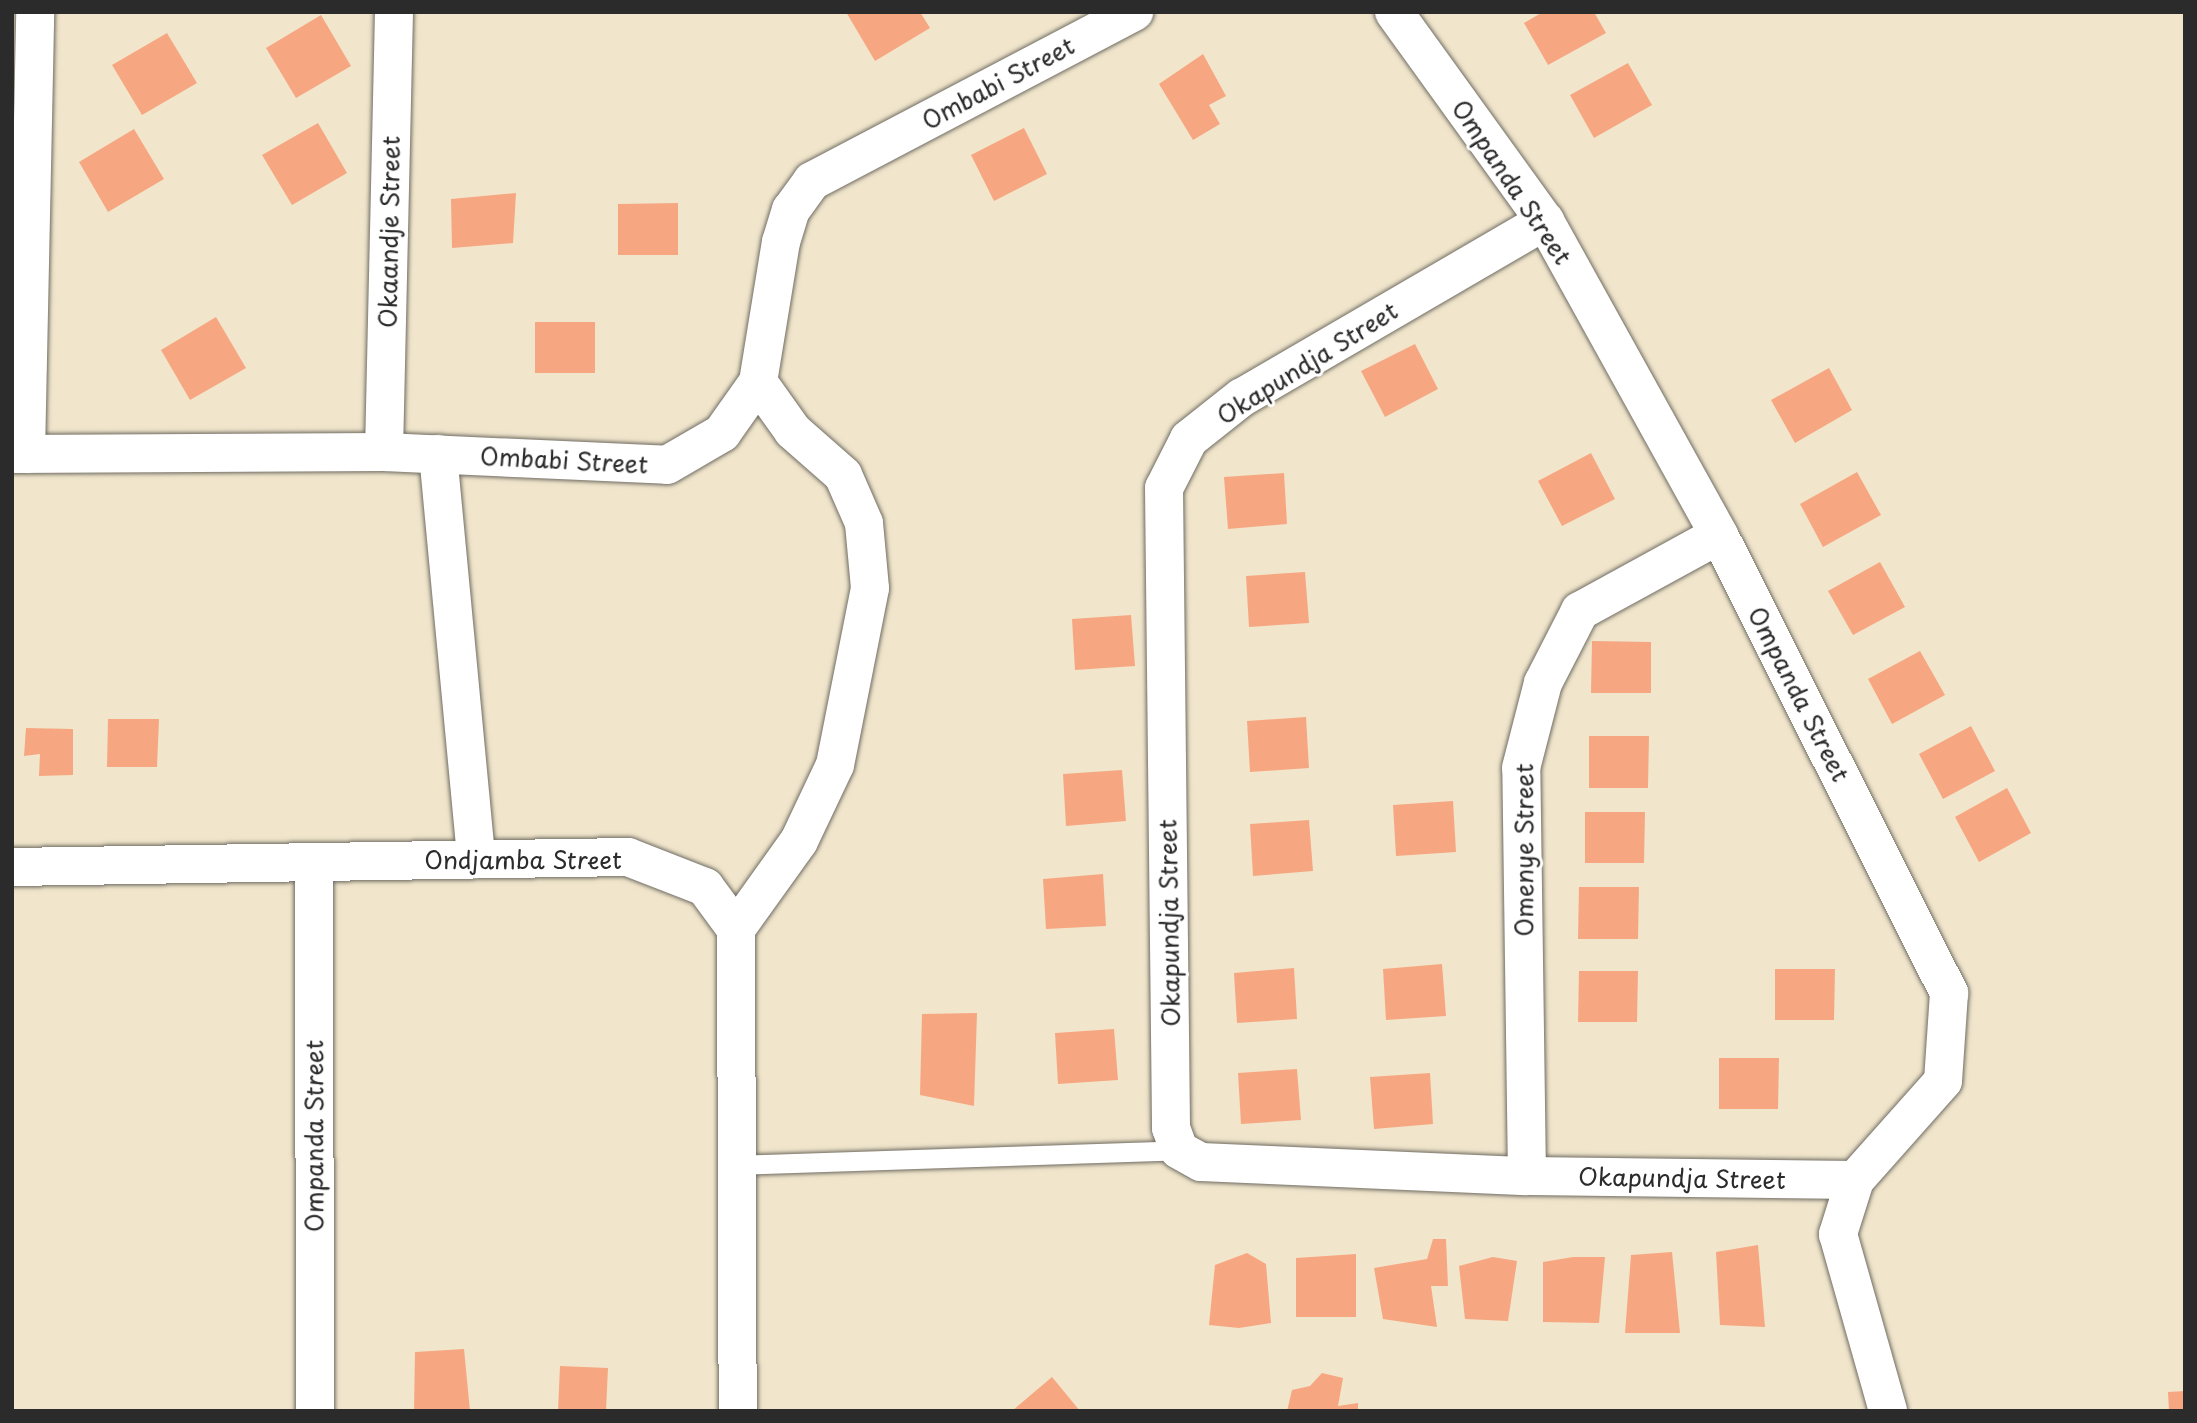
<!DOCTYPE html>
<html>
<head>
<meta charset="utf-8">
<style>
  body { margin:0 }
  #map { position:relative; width:2197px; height:1423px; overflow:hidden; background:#f1e6cc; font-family:"Playpen Sans",sans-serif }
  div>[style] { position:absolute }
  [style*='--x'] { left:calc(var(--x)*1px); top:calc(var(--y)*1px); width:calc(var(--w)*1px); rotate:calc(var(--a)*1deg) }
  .building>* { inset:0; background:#f6a781 }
  .roads { filter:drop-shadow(0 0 2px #706c63) drop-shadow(0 0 2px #706c63) }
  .lane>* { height:19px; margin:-9.5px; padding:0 9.5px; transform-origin:9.5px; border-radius:9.5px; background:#fff }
  .street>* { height:38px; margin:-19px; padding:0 19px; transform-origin:19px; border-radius:19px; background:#fff }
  span { translate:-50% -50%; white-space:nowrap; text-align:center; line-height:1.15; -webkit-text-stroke:6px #fff; paint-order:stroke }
  .street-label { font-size:24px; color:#2b2b2b }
  .frame { position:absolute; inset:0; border:14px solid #2b2b2b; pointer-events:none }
</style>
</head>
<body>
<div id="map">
  <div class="building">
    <div style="clip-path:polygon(846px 12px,920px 12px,930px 28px,875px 61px)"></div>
    <div style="clip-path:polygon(1543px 12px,1594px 12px,1606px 33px,1548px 65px,1524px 23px)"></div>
    <div style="clip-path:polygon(321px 15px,351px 66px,296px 98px,266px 48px)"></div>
    <div style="clip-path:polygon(167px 33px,197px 83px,142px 115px,112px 65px)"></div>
    <div style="clip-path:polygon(1203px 54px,1226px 96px,1209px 105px,1220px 124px,1193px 140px,1159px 84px)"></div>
    <div style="clip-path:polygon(1628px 63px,1652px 105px,1594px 138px,1570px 95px)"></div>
    <div style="clip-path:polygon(318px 123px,347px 173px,292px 205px,262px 155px)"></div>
    <div style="clip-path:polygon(1024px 128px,1047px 174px,994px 201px,971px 155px)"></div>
    <div style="clip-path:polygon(134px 129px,164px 179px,108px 212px,79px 162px)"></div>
    <div style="clip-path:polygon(516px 193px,513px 243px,452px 248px,451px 199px)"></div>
    <div style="clip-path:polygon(678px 203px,678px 255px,618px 255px,618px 204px)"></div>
    <div style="clip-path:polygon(216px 317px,246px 368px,190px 400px,161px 350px)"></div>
    <div style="clip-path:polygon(535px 322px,595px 322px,595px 373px,535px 373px)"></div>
    <div style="clip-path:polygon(1415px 344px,1438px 389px,1385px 417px,1361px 371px)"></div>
    <div style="clip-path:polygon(1829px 368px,1852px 410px,1795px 443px,1771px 400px)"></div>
    <div style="clip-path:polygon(1591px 453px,1615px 499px,1562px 526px,1538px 481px)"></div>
    <div style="clip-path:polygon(1857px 472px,1881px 515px,1823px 547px,1800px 504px)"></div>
    <div style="clip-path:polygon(1284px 473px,1287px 524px,1228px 529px,1224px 477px)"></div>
    <div style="clip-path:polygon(1880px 562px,1905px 607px,1853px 635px,1828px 591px)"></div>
    <div style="clip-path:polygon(1305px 572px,1309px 623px,1249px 627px,1246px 576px)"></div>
    <div style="clip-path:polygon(1131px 615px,1135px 666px,1075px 670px,1072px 619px)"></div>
    <div style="clip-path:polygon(1592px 641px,1651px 642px,1651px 693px,1591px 693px)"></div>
    <div style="clip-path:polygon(1920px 651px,1945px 695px,1892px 724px,1868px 679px)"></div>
    <div style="clip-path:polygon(1306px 717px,1309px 768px,1250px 772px,1247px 721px)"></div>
    <div style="clip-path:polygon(108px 719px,159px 719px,157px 767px,107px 767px)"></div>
    <div style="clip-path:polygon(1971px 726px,1995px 771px,1943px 799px,1919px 754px)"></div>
    <div style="clip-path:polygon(26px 728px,73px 729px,73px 775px,39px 776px,40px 754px,24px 756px)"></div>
    <div style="clip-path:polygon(1589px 736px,1649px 736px,1648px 788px,1589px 788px)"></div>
    <div style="clip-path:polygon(1122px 770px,1126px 821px,1066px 826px,1063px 774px)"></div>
    <div style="clip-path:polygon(2007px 788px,2031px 833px,1979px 862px,1955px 817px)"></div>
    <div style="clip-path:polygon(1453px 801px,1456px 852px,1396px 856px,1393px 805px)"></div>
    <div style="clip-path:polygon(1585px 812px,1645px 812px,1644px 863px,1585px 863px)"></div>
    <div style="clip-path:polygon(1309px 820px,1313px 871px,1253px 876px,1250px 824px)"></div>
    <div style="clip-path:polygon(1103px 874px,1106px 926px,1046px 929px,1043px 879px)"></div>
    <div style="clip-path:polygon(1579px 887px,1639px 887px,1638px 939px,1578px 939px)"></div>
    <div style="clip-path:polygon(1442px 964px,1446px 1016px,1386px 1020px,1383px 969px)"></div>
    <div style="clip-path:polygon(1294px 968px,1297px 1019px,1237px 1023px,1234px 973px)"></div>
    <div style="clip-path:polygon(1775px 969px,1835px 969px,1834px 1020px,1775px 1020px)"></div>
    <div style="clip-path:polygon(1579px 971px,1638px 971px,1637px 1022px,1578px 1022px)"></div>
    <div style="clip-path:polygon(977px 1013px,974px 1106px,920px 1095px,922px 1014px)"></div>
    <div style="clip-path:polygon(1114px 1029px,1118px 1080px,1058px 1084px,1055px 1033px)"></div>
    <div style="clip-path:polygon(1719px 1058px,1779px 1058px,1778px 1109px,1719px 1109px)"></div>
    <div style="clip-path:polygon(1297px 1069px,1301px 1120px,1241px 1124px,1238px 1073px)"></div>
    <div style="clip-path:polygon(1430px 1073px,1433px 1124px,1374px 1129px,1370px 1077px)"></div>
    <div style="clip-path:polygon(1433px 1239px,1446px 1239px,1448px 1286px,1431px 1286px,1437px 1327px,1383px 1319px,1374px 1268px,1427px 1259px)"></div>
    <div style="clip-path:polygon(1758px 1245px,1765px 1327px,1720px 1325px,1716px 1252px)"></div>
    <div style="clip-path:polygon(1672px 1252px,1680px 1333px,1625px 1333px,1631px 1255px)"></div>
    <div style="clip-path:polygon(1247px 1253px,1266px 1264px,1271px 1323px,1239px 1328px,1209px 1325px,1215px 1265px)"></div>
    <div style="clip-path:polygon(1356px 1254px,1356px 1317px,1296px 1317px,1296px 1258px)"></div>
    <div style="clip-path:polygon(1493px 1257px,1517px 1261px,1508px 1321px,1465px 1319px,1459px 1266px)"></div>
    <div style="clip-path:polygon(1573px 1257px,1605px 1257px,1599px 1323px,1543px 1322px,1543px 1262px)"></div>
    <div style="clip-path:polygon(464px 1349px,470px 1411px,414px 1411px,415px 1352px)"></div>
    <div style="clip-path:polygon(560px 1366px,608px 1368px,606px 1411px,558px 1411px)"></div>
    <div style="clip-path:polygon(1322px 1373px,1343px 1378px,1338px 1406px,1358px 1403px,1358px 1411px,1287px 1411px,1292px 1390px,1310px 1386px)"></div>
    <div style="clip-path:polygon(1052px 1377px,1080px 1411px,1012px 1411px)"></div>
    <div style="clip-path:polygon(2185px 1391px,2185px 1411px,2169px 1411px,2168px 1392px)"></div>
  </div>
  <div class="roads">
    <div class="lane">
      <div style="--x:735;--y:1165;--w:444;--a:-1.9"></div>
    </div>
    <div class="street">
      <div style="--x:1394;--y:12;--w:258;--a:54.2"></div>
      <div style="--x:1545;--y:221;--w:359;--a:61"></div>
      <div style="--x:1719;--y:535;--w:513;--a:63.33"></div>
      <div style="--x:1949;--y:993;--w:88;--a:93.9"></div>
      <div style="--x:1943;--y:1081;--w:132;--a:131.6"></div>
      <div style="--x:1855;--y:1180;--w:57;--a:107.5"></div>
      <div style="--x:1838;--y:1234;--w:184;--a:74.2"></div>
      <div style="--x:1545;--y:221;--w:350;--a:149.8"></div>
      <div style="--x:1242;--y:397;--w:68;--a:141.6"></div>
      <div style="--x:1189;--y:439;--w:55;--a:117"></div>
      <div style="--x:1164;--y:488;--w:640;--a:89.37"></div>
      <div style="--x:1171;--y:1128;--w:23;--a:70"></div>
      <div style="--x:1179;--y:1150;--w:25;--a:29"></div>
      <div style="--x:1201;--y:1162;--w:326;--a:2.5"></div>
      <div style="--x:1527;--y:1176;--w:328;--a:0.7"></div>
      <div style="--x:384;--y:452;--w:440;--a:-88.7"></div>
      <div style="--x:12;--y:454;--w:372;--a:-0.3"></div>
      <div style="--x:384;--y:452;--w:283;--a:2.6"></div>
      <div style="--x:667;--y:465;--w:64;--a:-30.2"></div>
      <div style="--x:722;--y:433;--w:62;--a:-54.8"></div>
      <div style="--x:758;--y:382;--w:142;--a:-80.7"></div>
      <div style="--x:781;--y:242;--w:34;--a:-73"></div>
      <div style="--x:791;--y:210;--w:36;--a:-54"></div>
      <div style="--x:812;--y:181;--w:364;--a:-27.7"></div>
      <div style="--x:26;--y:454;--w:442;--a:-88.8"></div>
      <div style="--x:438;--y:454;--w:407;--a:84.6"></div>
      <div style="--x:314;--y:862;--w:549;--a:89.9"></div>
      <div style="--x:12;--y:867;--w:616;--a:-0.93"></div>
      <div style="--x:628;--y:857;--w:83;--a:21.3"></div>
      <div style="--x:705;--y:887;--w:52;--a:53.6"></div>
      <div style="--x:736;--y:929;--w:482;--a:89.8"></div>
      <div style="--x:736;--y:929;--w:108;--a:-54.4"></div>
      <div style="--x:799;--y:841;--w:84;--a:-64.7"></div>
      <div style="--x:835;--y:765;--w:180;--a:-78.8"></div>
      <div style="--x:870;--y:588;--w:65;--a:-95.3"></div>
      <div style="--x:864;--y:523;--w:52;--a:-113.6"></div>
      <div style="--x:843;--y:475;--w:67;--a:-138.7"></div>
      <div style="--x:793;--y:431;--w:60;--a:-125.5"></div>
      <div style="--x:1527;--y:1176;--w:408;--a:-90.8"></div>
      <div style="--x:1521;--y:768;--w:88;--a:-75.5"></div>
      <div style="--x:1543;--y:683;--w:81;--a:-62.8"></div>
      <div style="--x:1580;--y:611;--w:158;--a:-28.7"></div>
    </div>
  </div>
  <div class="street-label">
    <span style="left:998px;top:83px;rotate:-28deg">Ombabi Street</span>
    <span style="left:1512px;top:182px;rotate:56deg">Ompanda Street</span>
    <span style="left:389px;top:232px;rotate:-89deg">Okaandje Street</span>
    <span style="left:1307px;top:363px;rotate:-32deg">Okapundja Street</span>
    <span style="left:564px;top:460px;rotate:3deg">Ombabi Street</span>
    <span style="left:1799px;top:694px;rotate:63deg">Ompanda Street</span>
    <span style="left:1524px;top:850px;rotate:-90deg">Omenye Street</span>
    <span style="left:523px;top:860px">Ondjamba Street</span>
    <span style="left:1169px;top:923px;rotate:-91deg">Okapundja Street</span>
    <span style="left:314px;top:1136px;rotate:-90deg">Ompanda Street</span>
    <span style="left:1682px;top:1178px;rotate:1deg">Okapundja Street</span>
  </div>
  <div class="frame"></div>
</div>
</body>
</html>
